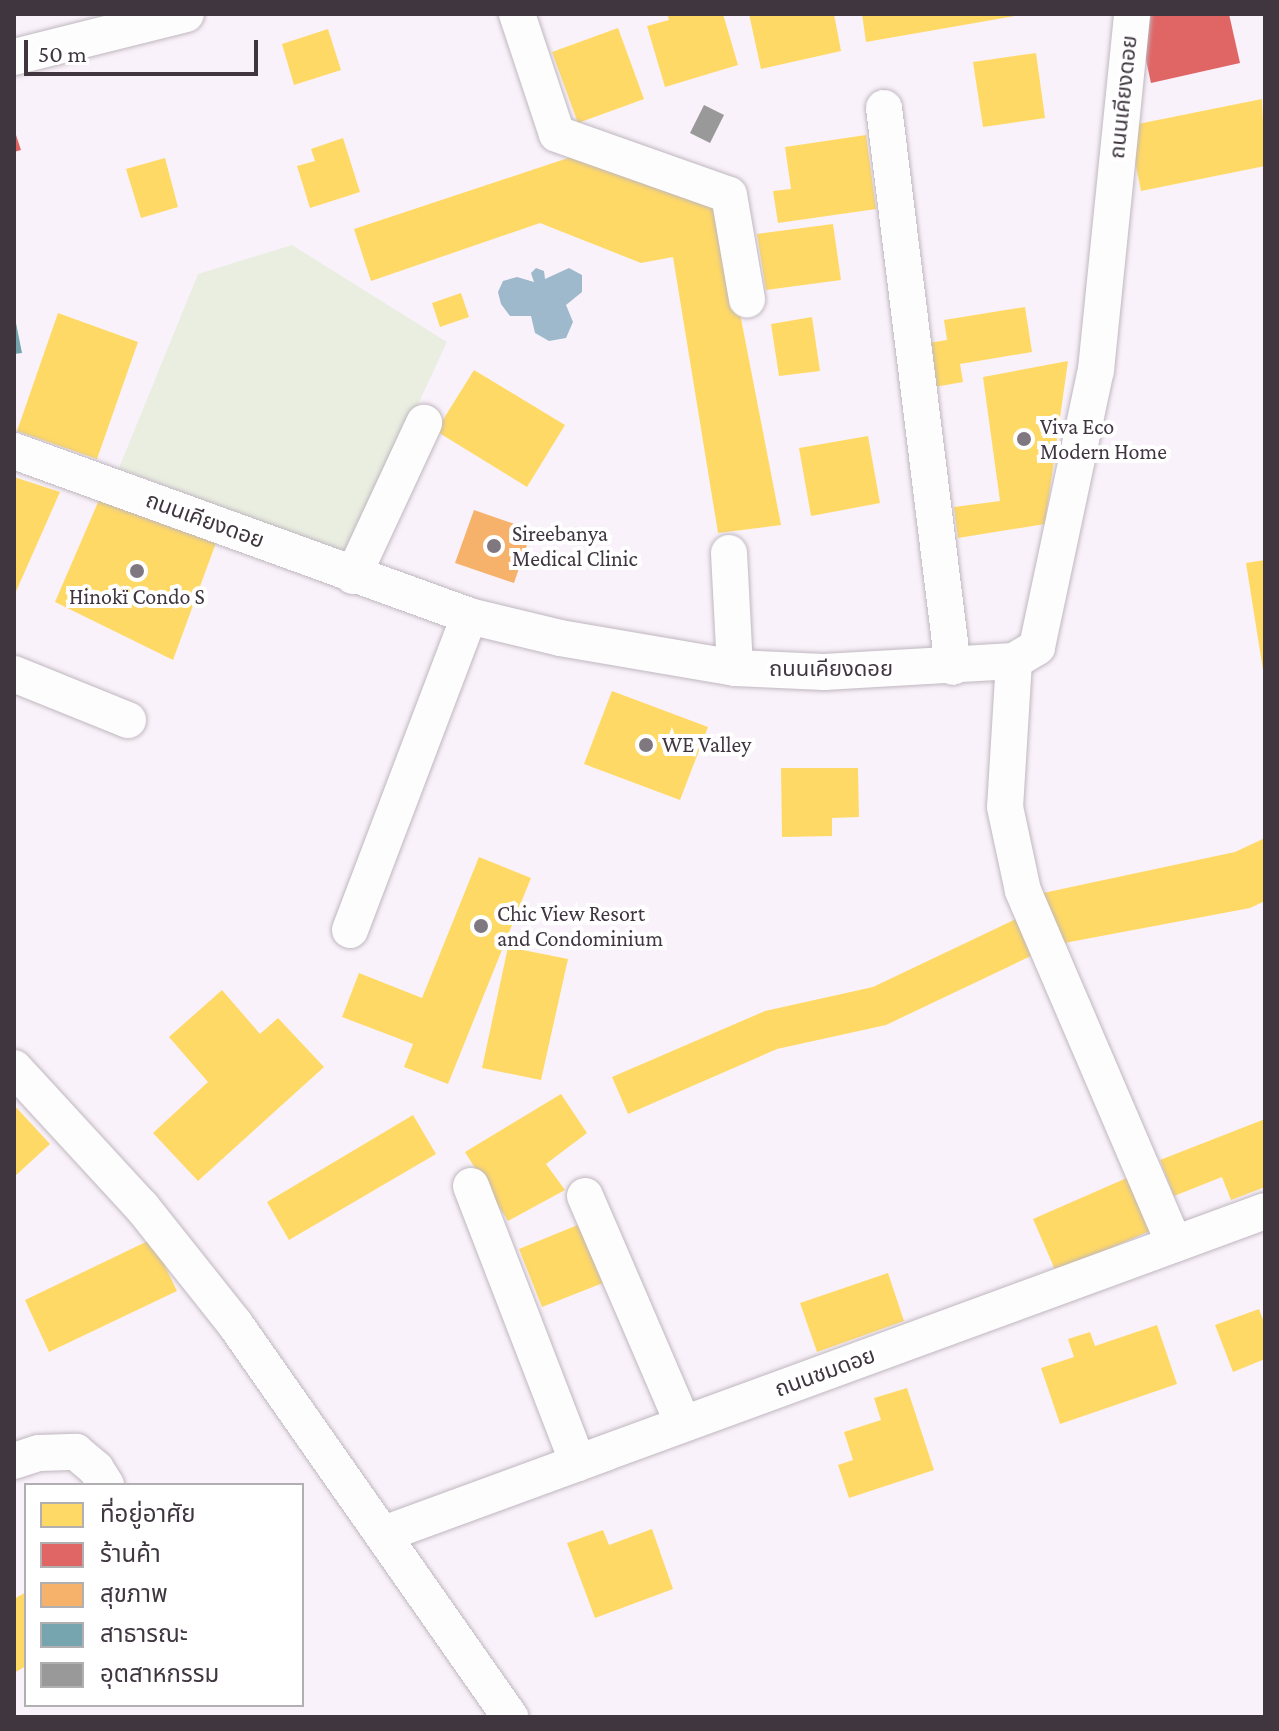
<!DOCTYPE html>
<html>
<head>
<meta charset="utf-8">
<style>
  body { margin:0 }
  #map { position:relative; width:1279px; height:1731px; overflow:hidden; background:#faf2fa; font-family:"Crimson Pro","Noto Sans Thai",serif }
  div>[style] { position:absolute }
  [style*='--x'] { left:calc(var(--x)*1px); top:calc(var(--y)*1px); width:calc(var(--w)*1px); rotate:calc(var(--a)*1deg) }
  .green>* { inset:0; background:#eaeee1 }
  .water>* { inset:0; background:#9eb8cc }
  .homes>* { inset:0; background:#ffd966 }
  .shops>* { inset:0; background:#e06666 }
  .health>* { inset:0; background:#f6b26b }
  .public>* { inset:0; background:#76a5af }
  .industry>* { inset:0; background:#999 }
  .roads { filter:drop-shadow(0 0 2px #bfb7bf) drop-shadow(0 0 2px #bfb7bf) }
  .minor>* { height:36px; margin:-18px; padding:0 18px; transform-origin:18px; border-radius:18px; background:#fefdfe }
  .dots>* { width:22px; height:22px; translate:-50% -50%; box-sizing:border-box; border:4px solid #fff; border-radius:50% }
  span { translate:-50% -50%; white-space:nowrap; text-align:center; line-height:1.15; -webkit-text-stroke:8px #fff; paint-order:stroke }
  .street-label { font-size:22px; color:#3f3640 }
  .poi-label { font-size:22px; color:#3f3640 }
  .left { translate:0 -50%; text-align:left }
  .frame { position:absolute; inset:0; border:16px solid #3f3640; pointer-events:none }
  .legend { position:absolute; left:24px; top:1483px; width:280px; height:224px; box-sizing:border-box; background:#fff; border:2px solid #b2afb3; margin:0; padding:10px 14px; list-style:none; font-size:24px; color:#3f3640 }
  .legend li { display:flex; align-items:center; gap:16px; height:40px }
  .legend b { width:40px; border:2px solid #b2afb3 }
  .scale { position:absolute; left:24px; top:40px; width:234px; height:36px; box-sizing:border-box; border:4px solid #3f3640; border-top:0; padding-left:10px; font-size:24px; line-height:28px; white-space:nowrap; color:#3f3640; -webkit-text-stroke:6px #fff; paint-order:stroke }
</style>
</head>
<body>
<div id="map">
  <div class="green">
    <div style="clip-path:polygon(292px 245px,447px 342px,348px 555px,119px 468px,198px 274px)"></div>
  </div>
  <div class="water">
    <div style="clip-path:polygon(536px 268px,544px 271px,545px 279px,569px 268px,582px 275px,582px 292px,566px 305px,573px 322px,566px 338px,549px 341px,535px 333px,531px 316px,510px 316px,501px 304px,498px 292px,503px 281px,517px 277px,534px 282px,531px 273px)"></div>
  </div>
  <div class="homes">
    <div style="clip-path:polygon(667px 14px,723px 14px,738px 65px,665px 87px,647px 26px,669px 20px)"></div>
    <div style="clip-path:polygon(749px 14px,834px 14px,841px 51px,761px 69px)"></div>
    <div style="clip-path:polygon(862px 14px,1015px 14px,1015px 16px,866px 42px)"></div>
    <div style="clip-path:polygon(618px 28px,644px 99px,578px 123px,552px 52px)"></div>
    <div style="clip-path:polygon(328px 29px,341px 70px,294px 85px,282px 44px)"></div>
    <div style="clip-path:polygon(1036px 53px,1045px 118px,983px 127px,973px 62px)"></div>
    <div style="clip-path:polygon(1262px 99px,1265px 166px,1141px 191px,1128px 126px)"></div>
    <div style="clip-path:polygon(866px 135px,876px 209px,778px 223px,773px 191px,791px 189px,785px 147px)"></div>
    <div style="clip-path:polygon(343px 138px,360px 192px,310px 208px,297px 166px,315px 161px,311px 149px)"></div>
    <div style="clip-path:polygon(577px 155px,718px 200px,781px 525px,718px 533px,673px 257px,641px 263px,540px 223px,371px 281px,354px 229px)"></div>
    <div style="clip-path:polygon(165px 158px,178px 207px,141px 218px,126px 169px)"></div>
    <div style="clip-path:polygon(833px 224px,841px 280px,766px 290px,757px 234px)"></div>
    <div style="clip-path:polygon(461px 293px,469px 317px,440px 327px,432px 303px)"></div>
    <div style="clip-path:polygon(1025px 307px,1032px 352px,960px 364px,963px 382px,929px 388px,922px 344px,947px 340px,944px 320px)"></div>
    <div style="clip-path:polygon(58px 313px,138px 342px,97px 459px,17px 431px)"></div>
    <div style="clip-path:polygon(812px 317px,820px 371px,779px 376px,771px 324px)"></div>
    <div style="clip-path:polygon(1068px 361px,1045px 524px,958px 538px,954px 507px,1000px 501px,983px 377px)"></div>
    <div style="clip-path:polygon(474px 370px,565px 425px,527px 487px,436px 431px)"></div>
    <div style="clip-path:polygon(868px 436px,880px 503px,811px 516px,799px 448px)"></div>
    <div style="clip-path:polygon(14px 477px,60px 492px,14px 596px)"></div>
    <div style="clip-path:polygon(102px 493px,217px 540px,173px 660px,55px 602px)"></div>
    <div style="clip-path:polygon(1265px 560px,1265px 670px,1263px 670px,1246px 563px)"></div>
    <div style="clip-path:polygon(612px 691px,708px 727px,680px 800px,584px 764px)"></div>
    <div style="clip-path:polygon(781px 768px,858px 768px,859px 817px,832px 818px,832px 836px,782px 837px)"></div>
    <div style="clip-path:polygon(1265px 838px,1265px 901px,1250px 908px,1059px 944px,1043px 893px,1235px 852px)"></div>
    <div style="clip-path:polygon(479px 857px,531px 878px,448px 1084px,404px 1067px,413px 1044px,342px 1017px,359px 973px,422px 998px)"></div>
    <div style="clip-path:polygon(1016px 919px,1033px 955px,886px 1025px,777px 1049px,628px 1114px,612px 1077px,765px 1011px,873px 987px)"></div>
    <div style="clip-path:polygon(508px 947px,568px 959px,541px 1080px,482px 1068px)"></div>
    <div style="clip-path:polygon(222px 990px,260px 1034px,278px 1018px,324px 1067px,198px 1181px,153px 1133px,208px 1082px,169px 1037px)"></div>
    <div style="clip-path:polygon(561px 1094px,587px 1133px,546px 1164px,565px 1190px,508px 1221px,465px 1152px)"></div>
    <div style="clip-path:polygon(14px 1105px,50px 1144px,14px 1177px)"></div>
    <div style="clip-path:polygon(413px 1115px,436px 1154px,289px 1240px,267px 1202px)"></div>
    <div style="clip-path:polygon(1265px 1119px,1265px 1187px,1231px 1200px,1222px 1177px,1174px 1196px,1160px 1160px)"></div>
    <div style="clip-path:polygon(1129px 1177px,1152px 1230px,1056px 1272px,1033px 1219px)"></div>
    <div style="clip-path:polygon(585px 1222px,608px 1281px,542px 1307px,519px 1249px)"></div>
    <div style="clip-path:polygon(152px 1239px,177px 1291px,49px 1352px,25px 1300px)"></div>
    <div style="clip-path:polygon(888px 1273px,904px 1321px,817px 1352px,800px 1303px)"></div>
    <div style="clip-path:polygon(1259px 1309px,1265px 1325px,1265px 1359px,1233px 1372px,1215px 1325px)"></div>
    <div style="clip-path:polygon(1157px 1325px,1177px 1384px,1060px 1424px,1041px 1368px,1074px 1357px,1068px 1339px,1090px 1332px,1095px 1346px)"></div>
    <div style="clip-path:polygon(907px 1388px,934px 1470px,849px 1498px,838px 1465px,853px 1460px,844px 1432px,881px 1420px,874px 1398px)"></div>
    <div style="clip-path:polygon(652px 1529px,673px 1589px,595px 1618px,567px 1543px,603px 1530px,609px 1545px)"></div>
    <div style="clip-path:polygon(26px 1592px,26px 1666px,14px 1673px,14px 1599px)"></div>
  </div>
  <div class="shops">
    <div style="clip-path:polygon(1229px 14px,1240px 63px,1151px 83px,1136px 15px)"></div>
    <div style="clip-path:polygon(14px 129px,21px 150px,14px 152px)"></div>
  </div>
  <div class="health">
    <div style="clip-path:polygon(474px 510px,532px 530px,514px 583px,455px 563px)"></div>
  </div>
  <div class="public">
    <div style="clip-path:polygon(14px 313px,22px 353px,14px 354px)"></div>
  </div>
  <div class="industry">
    <div style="clip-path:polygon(704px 105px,724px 115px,710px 143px,690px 133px)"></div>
  </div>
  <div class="roads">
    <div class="minor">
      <div style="--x:517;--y:14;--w:126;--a:71.6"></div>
      <div style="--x:557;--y:134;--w:182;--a:19.5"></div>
      <div style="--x:729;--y:195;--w:106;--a:80.2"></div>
      <div style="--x:14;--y:57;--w:177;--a:-14"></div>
      <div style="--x:884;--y:108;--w:563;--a:82.96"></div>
      <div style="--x:14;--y:451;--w:484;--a:19.9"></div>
      <div style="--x:469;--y:616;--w:94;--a:13.6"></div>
      <div style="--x:560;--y:638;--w:178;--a:9.7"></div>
      <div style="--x:735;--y:668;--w:89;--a:2.6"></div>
      <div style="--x:824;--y:672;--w:190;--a:-3.3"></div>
      <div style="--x:1014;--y:661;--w:27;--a:-31"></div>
      <div style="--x:1037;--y:647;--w:283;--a:-78"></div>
      <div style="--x:1096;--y:370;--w:358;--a:-84.2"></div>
      <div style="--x:729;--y:553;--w:115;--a:87"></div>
      <div style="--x:353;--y:576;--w:169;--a:-65.1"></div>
      <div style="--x:1014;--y:661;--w:146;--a:93.5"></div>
      <div style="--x:1005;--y:807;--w:86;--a:77.9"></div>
      <div style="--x:1023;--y:891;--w:384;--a:66.8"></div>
      <div style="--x:14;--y:674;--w:123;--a:22"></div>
      <div style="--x:350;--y:930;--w:336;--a:-69.2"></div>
      <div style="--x:14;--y:1068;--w:189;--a:47.4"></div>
      <div style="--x:142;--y:1207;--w:149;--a:51.5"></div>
      <div style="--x:235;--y:1324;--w:480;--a:55"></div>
      <div style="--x:471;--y:1186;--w:297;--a:68.9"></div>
      <div style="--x:585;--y:1196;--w:248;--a:66.7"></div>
      <div style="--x:14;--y:1461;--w:26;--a:-18"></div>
      <div style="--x:39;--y:1453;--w:37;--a:-2"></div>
      <div style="--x:76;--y:1452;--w:26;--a:40"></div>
      <div style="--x:96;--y:1469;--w:19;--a:58"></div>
      <div style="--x:384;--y:1534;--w:938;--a:-20.13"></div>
    </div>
  </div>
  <div class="dots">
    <div style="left:1024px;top:439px;background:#807881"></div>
    <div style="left:494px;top:546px;background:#807881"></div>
    <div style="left:137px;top:571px;background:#807881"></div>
    <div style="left:646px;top:745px;background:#807881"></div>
    <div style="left:481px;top:926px;background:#807881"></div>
  </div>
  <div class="street-label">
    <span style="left:1123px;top:97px;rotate:-84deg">ถนนเคียงดอย</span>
    <span style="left:205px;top:520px;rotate:20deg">ถนนเคียงดอย</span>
    <span style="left:831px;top:669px">ถนนเคียงดอย</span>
    <span style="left:825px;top:1372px;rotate:-20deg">ถนนชมดอย</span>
  </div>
  <div class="poi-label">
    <span class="left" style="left:1040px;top:439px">Viva Eco<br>Modern Home</span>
    <span class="left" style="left:512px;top:546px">Sireebanya<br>Medical Clinic</span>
    <span style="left:137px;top:597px">Hinokï Condo S</span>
    <span class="left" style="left:662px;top:745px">WE Valley</span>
    <span class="left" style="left:497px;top:926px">Chic View Resort<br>and Condominium</span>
  </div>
  <div class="frame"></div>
  <ul class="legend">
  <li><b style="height:22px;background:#ffd966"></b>ที่อยู่อาศัย</li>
  <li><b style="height:22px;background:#e06666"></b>ร้านค้า</li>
  <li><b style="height:22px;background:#f6b26b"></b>สุขภาพ</li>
  <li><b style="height:22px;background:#76a5af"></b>สาธารณะ</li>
  <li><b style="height:22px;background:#999"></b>อุตสาหกรรม</li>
  </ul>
  <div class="scale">50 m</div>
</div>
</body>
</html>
